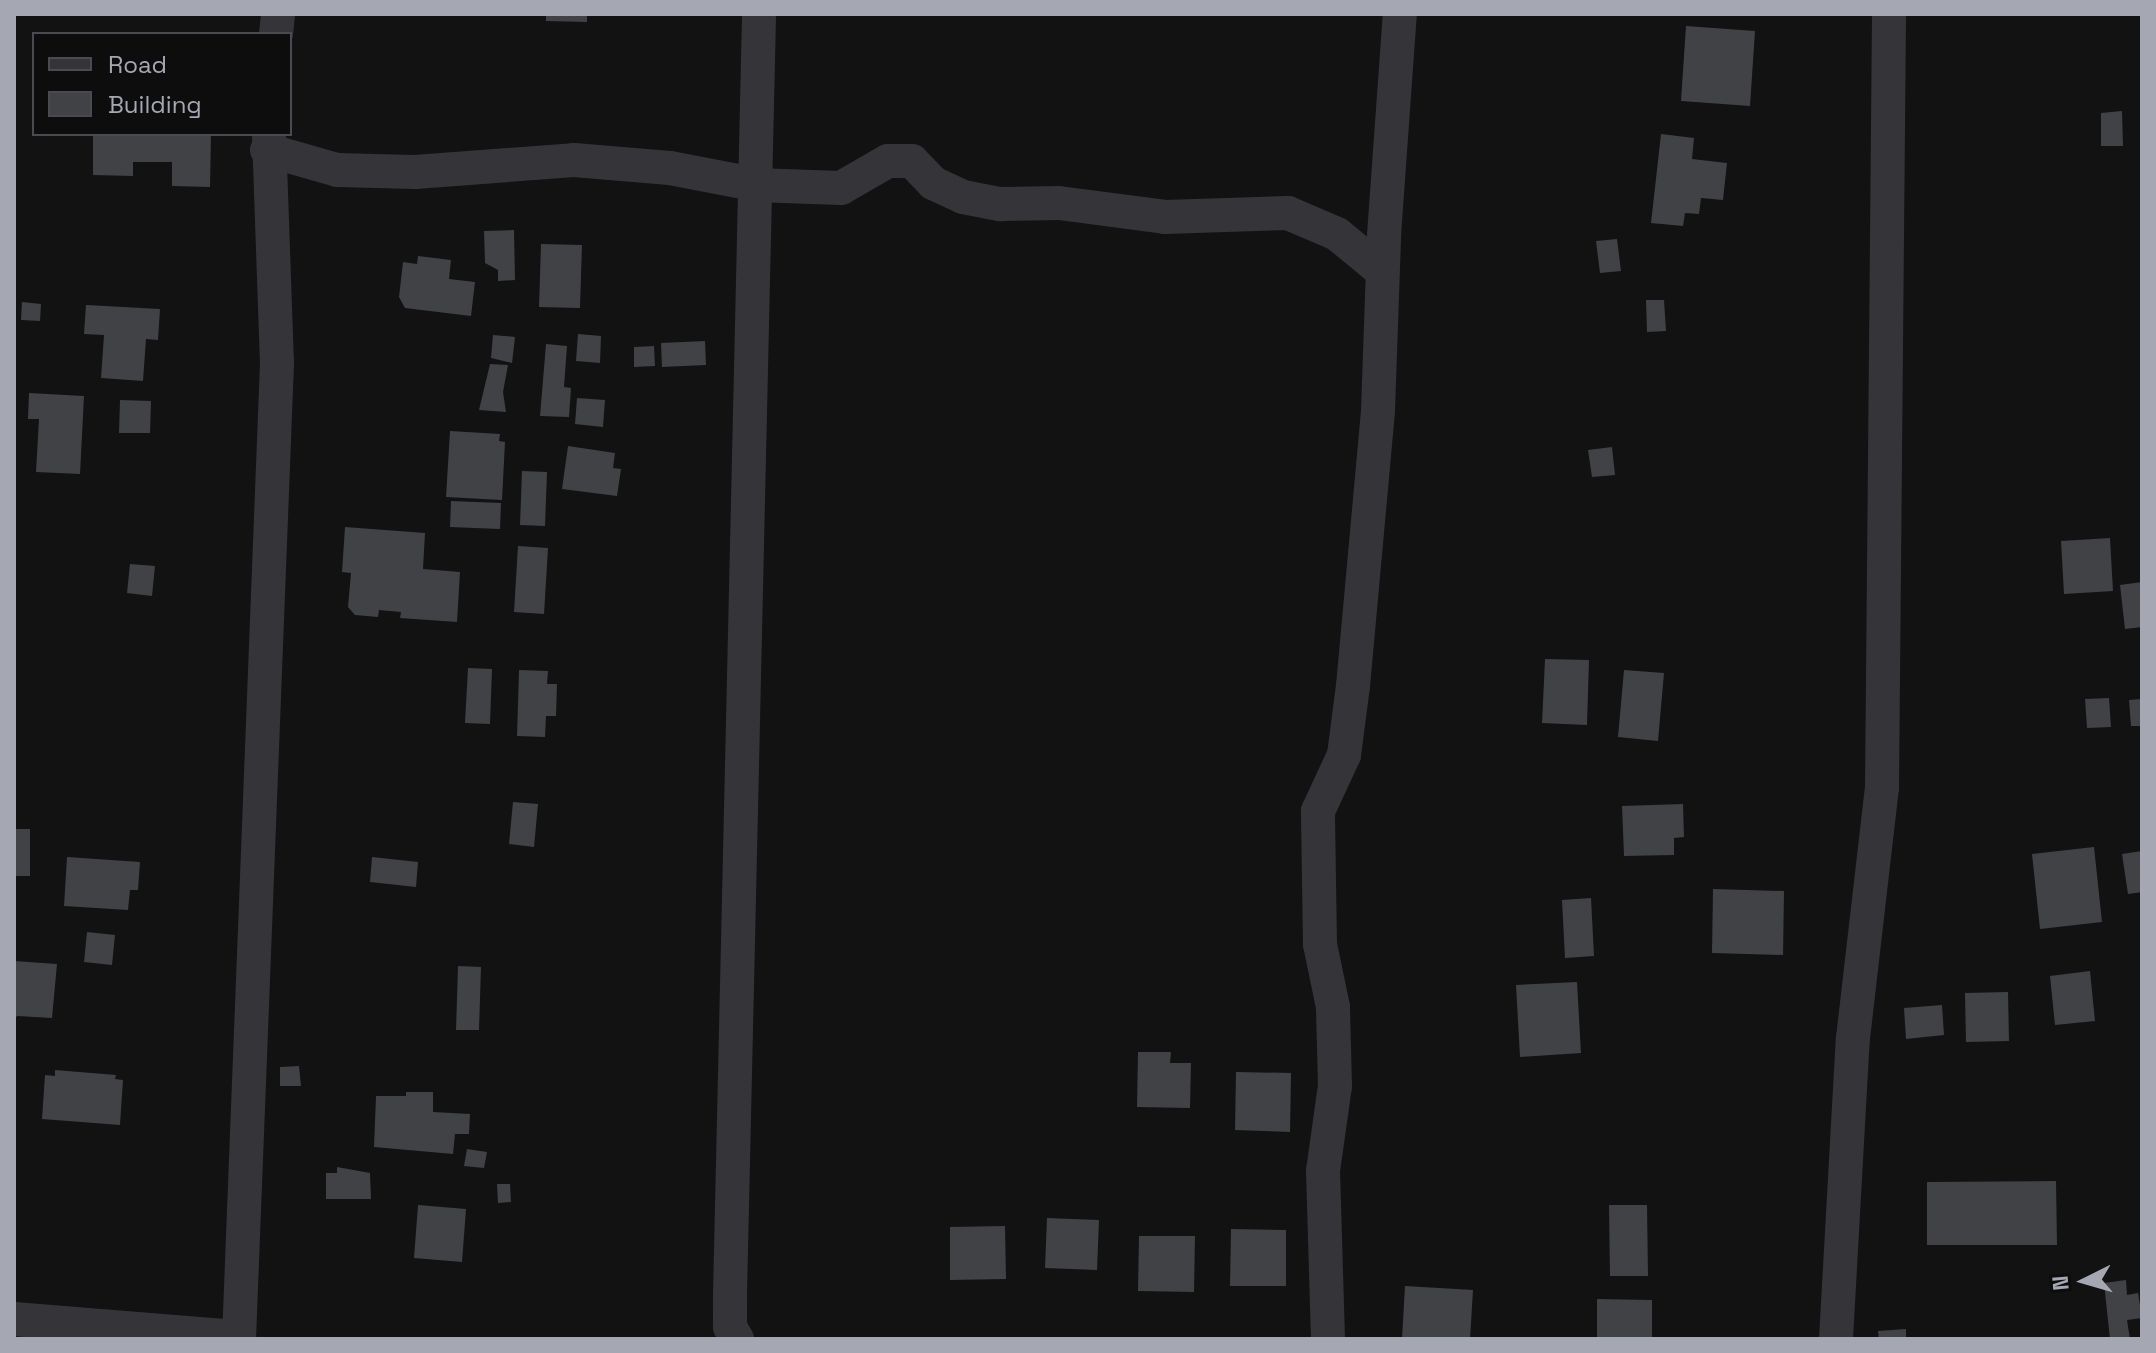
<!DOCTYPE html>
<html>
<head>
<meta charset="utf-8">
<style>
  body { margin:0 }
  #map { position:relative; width:2156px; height:1353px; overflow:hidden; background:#121213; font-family:"Space Grotesk",sans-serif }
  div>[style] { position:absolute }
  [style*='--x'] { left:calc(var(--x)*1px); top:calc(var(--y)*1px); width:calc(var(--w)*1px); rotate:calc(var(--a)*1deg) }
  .building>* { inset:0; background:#414246 }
  .street>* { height:34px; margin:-17px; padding:0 17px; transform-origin:17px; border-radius:17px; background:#353539 }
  span { translate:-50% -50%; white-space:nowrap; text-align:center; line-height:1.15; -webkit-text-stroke:7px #0d0d0e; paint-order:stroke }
  .frame { position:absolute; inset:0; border:16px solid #a5a7b2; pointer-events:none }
  .legend { position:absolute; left:32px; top:32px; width:260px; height:104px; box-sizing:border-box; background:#0d0d0e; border:2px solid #4a4b50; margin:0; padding:10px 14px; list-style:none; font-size:24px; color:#a5a7b2 }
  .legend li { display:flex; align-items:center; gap:16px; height:40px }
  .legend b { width:40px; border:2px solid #4a4b50 }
  .north { position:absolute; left:2044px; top:1241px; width:80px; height:80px; -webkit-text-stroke:6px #0d0d0e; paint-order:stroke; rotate:265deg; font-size:22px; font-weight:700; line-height:32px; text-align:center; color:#a5a7b2 }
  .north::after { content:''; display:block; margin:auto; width:28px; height:36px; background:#a5a7b2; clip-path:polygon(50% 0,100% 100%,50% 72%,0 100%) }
</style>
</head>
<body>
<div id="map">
  <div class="building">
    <div style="clip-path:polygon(546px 14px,587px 14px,587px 22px,546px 21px)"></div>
    <div style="clip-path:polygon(1686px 26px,1755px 31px,1750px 106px,1681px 101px)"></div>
    <div style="clip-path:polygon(2122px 111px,2123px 146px,2101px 146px,2101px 113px)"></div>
    <div style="clip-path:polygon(93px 134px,211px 134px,210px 187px,172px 186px,172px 162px,133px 162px,133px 176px,93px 175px)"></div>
    <div style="clip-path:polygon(1661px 134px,1694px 138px,1692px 159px,1727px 163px,1723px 200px,1701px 198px,1699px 214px,1685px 213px,1683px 226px,1651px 223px)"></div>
    <div style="clip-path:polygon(514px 230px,515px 280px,498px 281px,498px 270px,485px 263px,484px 231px)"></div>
    <div style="clip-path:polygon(1617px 239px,1621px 271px,1600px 273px,1596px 241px)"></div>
    <div style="clip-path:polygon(541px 244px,582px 245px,580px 308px,539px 307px)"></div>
    <div style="clip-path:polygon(418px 256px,451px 260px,449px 279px,475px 282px,471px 316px,405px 308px,399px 297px,403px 262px,417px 264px)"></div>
    <div style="clip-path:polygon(1646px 300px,1664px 300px,1666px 331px,1647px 332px)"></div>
    <div style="clip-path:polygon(22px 302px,41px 304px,40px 321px,21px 320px)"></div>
    <div style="clip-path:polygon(86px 305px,160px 309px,158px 340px,146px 339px,143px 381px,101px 378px,104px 335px,84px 334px)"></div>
    <div style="clip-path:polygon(578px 334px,601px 336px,600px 363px,576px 361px)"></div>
    <div style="clip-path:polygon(493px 335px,515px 337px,512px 363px,491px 358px)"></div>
    <div style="clip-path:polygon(705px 341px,706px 365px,662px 367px,661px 343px)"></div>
    <div style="clip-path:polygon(546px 344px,567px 346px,564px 387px,571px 388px,569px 417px,540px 416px)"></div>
    <div style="clip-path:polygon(654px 346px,655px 366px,634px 367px,634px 347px)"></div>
    <div style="clip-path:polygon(490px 364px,508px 365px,503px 392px,506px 412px,479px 410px)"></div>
    <div style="clip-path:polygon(29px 393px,84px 396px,80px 474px,36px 472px,39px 419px,28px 419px)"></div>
    <div style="clip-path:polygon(577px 398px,605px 400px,603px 427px,575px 424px)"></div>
    <div style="clip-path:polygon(120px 400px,151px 401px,150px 433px,119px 433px)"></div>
    <div style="clip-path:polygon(450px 431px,500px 434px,499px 441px,505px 442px,502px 500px,446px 497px)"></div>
    <div style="clip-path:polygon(568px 446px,615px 453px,613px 468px,621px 469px,617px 496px,562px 489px)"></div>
    <div style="clip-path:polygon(1612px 447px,1615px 475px,1592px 477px,1588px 450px)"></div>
    <div style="clip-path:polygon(522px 471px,547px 472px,545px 526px,520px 525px)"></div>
    <div style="clip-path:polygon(451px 501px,501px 503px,500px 529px,450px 527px)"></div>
    <div style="clip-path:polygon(345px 527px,425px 533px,423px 569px,460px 572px,457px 622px,400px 618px,401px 612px,379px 610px,378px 617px,355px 615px,348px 607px,351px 573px,342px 572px)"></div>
    <div style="clip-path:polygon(2110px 538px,2113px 591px,2064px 594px,2061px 541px)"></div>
    <div style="clip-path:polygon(518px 546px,548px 548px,544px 614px,514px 612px)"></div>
    <div style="clip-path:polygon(130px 564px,155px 566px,152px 596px,127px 593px)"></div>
    <div style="clip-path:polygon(2142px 582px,2142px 627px,2125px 629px,2120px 585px)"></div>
    <div style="clip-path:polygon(1545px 659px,1589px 660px,1587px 725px,1542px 723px)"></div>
    <div style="clip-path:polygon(468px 668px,492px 669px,490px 724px,465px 723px)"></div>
    <div style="clip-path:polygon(519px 670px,548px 671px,547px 684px,557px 684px,556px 716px,546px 716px,545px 737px,517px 736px)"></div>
    <div style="clip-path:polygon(1624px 670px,1664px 673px,1658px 741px,1618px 737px)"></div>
    <div style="clip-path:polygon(2109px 698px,2111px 727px,2087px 728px,2085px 699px)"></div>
    <div style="clip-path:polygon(2142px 699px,2142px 726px,2131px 726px,2129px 700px)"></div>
    <div style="clip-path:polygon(513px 802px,538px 804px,534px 847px,509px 844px)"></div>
    <div style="clip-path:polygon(1683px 804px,1684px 837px,1674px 838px,1674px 855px,1624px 856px,1622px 806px)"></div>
    <div style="clip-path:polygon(14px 829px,30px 829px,30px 876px,14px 876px)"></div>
    <div style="clip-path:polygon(2094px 847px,2102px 922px,2040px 929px,2032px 854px)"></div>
    <div style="clip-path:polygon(2142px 851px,2142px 892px,2128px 894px,2122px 854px)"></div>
    <div style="clip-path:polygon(67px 857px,140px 862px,138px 890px,130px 890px,128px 910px,64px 906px)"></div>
    <div style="clip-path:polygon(372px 857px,418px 862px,416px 887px,370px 882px)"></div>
    <div style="clip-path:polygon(1713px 889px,1784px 891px,1783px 955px,1712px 953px)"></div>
    <div style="clip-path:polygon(1591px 898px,1594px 956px,1565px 958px,1562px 900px)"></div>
    <div style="clip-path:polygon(87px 932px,115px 935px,112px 965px,84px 962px)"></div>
    <div style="clip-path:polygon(14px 961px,57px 964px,52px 1018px,17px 1016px,14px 1020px)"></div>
    <div style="clip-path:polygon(458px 966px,481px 967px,479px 1030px,456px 1030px)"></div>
    <div style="clip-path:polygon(2090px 971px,2095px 1021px,2055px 1025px,2050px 976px)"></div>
    <div style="clip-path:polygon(1577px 982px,1581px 1053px,1520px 1057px,1516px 985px)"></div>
    <div style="clip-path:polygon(2008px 992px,2009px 1041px,1966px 1042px,1965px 993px)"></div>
    <div style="clip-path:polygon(1942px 1005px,1944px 1035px,1906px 1039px,1904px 1008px)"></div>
    <div style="clip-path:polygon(1138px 1052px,1171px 1052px,1170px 1063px,1191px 1063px,1190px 1108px,1137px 1107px)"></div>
    <div style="clip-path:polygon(299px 1066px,301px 1086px,280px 1086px,280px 1067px)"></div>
    <div style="clip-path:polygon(55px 1070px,116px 1075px,115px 1079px,123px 1080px,120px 1125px,42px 1119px,45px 1075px,55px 1076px)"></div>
    <div style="clip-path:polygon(1236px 1072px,1291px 1073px,1290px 1132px,1235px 1130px)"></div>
    <div style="clip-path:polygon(406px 1092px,433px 1092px,433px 1112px,470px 1114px,469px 1134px,455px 1134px,453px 1154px,374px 1147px,376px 1096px,406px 1096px)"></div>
    <div style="clip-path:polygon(467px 1149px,487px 1152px,484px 1168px,464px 1166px)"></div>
    <div style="clip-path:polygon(337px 1167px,370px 1173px,371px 1199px,326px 1199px,326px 1173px,337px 1173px)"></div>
    <div style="clip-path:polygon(2056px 1181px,2057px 1245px,1927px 1245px,1927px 1182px)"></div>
    <div style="clip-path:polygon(497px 1184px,510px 1184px,511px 1202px,498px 1203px)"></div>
    <div style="clip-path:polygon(418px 1205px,466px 1209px,462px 1262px,414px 1258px)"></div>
    <div style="clip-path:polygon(1609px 1205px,1647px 1205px,1648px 1276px,1610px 1276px)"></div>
    <div style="clip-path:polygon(1047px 1218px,1099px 1220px,1097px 1270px,1045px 1268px)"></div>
    <div style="clip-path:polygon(1005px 1226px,1006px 1279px,950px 1280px,950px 1227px)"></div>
    <div style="clip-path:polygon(1231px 1229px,1286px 1230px,1286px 1286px,1230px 1286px)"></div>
    <div style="clip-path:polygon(1139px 1236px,1195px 1236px,1194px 1292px,1138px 1291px)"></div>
    <div style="clip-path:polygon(2126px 1280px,2127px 1295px,2138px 1293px,2142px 1318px,2127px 1320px,2130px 1339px,2110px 1339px,2104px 1283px)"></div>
    <div style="clip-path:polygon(1405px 1286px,1473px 1290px,1470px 1339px,1402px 1339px)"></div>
    <div style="clip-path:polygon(1597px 1299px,1652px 1300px,1652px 1339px,1597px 1339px)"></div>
    <div style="clip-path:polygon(1906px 1329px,1906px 1339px,1879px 1339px,1878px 1331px)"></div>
  </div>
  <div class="street">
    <div style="--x:276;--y:34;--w:20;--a:-84"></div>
    <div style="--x:267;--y:150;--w:73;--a:15.9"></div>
    <div style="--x:337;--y:170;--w:78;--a:1.5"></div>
    <div style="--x:415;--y:172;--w:159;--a:-4.3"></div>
    <div style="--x:574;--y:160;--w:96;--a:4.8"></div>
    <div style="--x:670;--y:168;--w:90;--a:10.9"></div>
    <div style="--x:758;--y:185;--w:83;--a:2.1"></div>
    <div style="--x:841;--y:188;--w:54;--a:-29.9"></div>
    <div style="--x:888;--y:161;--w:24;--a:0"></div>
    <div style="--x:912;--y:161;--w:30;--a:46"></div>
    <div style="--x:933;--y:183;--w:33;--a:25"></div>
    <div style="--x:963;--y:197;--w:38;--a:11"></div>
    <div style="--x:1000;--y:204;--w:59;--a:-1"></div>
    <div style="--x:1059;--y:203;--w:107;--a:7.5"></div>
    <div style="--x:1165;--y:217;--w:123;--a:-1.9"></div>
    <div style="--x:1288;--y:213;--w:53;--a:23.2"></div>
    <div style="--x:1337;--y:234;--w:58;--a:39.4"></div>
    <div style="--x:14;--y:1319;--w:226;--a:4.6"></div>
    <div style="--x:239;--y:1339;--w:976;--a:-87.77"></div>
    <div style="--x:277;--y:364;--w:230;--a:-92"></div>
    <div style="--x:737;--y:1339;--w:14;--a:-120"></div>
    <div style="--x:730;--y:1327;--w:33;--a:-90"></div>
    <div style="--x:730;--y:1294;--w:1280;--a:-88.7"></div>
    <div style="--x:1328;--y:1339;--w:168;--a:-91.7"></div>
    <div style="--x:1323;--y:1171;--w:86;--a:-82"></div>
    <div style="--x:1335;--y:1086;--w:79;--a:-91.5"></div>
    <div style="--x:1333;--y:1007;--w:64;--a:-101.7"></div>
    <div style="--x:1320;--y:944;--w:133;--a:-90.9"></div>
    <div style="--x:1318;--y:811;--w:62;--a:-65.1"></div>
    <div style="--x:1344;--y:755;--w:70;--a:-82.6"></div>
    <div style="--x:1353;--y:686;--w:276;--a:-84.8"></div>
    <div style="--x:1378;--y:411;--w:176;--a:-88"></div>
    <div style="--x:1384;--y:235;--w:222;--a:-85.9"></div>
    <div style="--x:1836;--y:1339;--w:301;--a:-86.8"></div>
    <div style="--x:1853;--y:1038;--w:252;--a:-83.4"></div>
    <div style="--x:1882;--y:788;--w:774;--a:-89.48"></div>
  </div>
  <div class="frame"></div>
  <ul class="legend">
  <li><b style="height:10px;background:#353539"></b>Road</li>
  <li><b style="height:22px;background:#414246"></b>Building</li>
  </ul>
  <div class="north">N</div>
</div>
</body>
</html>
